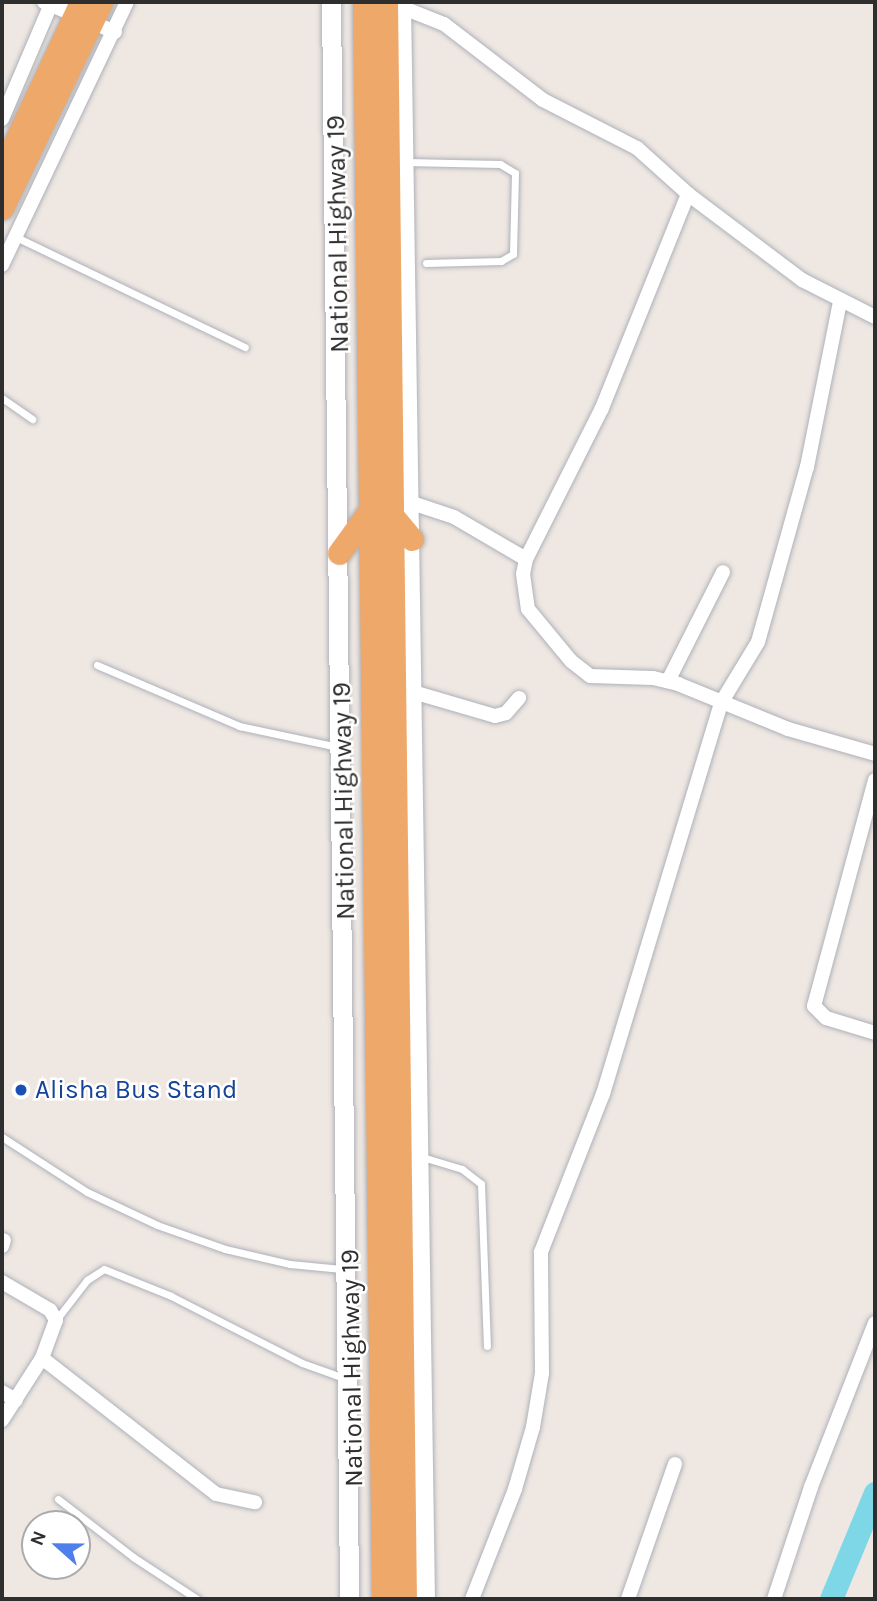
<!DOCTYPE html>
<html>
<head>
<meta charset="utf-8">
<style>
  body { margin:0 }
  #map { position:relative; width:877px; height:1601px; overflow:hidden; background:#eee7e2; font-family:Karla,sans-serif }
  div>[style] { position:absolute }
  [style*='--x'] { left:calc(var(--x)*1px); top:calc(var(--y)*1px); width:calc(var(--w)*1px); rotate:calc(var(--a)*1deg) }
  .river>* { height:23px; margin:-11.5px; padding:0 11.5px; transform-origin:11.5px; border-radius:11.5px; background:#7ed7e7 }
  .roads { filter:drop-shadow(0 0 2px #aeb1b9) drop-shadow(0 0 2px #aeb1b9) }
  .service>* { height:7px; margin:-3.5px; padding:0 3.5px; transform-origin:3.5px; border-radius:3.5px; background:#fff }
  .minor>* { height:14px; margin:-7px; padding:0 7px; transform-origin:7px; border-radius:7px; background:#fff }
  .secondary>* { height:19px; margin:-9.5px; padding:0 9.5px; transform-origin:9.5px; border-radius:9.5px; background:#fff }
  .trunk>* { height:23px; margin:-11.5px; padding:0 11.5px; transform-origin:11.5px; border-radius:11.5px; background:#eea86a }
  .dots>* { width:19px; height:19px; translate:-50% -50%; box-sizing:border-box; border:4px solid #fff; border-radius:50% }
  span { translate:-50% -50%; white-space:nowrap; text-align:center; line-height:1.15; -webkit-text-stroke:5px #fff; paint-order:stroke }
  .street-label { font-size:26px; color:#2e2e2e }
  .transit-label { font-size:26px; color:#164399 }
  .left { translate:0 -50%; text-align:left }
  .frame { position:absolute; inset:0; border:4px solid #2e2e2e; pointer-events:none }
  .north { position:absolute; left:21px; top:1510px; width:70px; height:70px; box-sizing:border-box; background:#fff; border:2px solid #ababab; border-radius:50%; rotate:291deg; font-size:19px; font-weight:700; line-height:28px; text-align:center; color:#2e2e2e }
  .north::after { content:''; display:block; margin:auto; width:24px; height:32px; background:#4f7eed; clip-path:polygon(50% 0,100% 100%,50% 72%,0 100%) }
</style>
</head>
<body>
<div id="map">
  <div class="river">
    <div style="--x:831;--y:1599;--w:115;--a:-67.5"></div>
  </div>
  <div class="roads">
    <div class="service">
      <div style="--x:405;--y:162;--w:95;--a:1.2"></div>
      <div style="--x:500;--y:164;--w:17;--a:31"></div>
      <div style="--x:515;--y:173;--w:81;--a:91.4"></div>
      <div style="--x:513;--y:254;--w:14;--a:150"></div>
      <div style="--x:501;--y:261;--w:75;--a:178.5"></div>
      <div style="--x:16;--y:237;--w:254;--a:25.7"></div>
      <div style="--x:2;--y:398;--w:37;--a:35"></div>
      <div style="--x:97;--y:665;--w:155;--a:23.2"></div>
      <div style="--x:239;--y:726;--w:101;--a:12"></div>
      <div style="--x:2;--y:1137;--w:101;--a:32.9"></div>
      <div style="--x:87;--y:1192;--w:77;--a:25.2"></div>
      <div style="--x:157;--y:1225;--w:72;--a:19.4"></div>
      <div style="--x:225;--y:1249;--w:67;--a:13"></div>
      <div style="--x:290;--y:1264;--w:52;--a:5.5"></div>
      <div style="--x:419;--y:1156;--w:45;--a:16.8"></div>
      <div style="--x:462;--y:1169;--w:24;--a:38"></div>
      <div style="--x:481;--y:1184;--w:162;--a:87.9"></div>
      <div style="--x:56;--y:1320;--w:51;--a:-52.2"></div>
      <div style="--x:87;--y:1280;--w:20;--a:-33"></div>
      <div style="--x:104;--y:1269;--w:72;--a:21.9"></div>
      <div style="--x:171;--y:1296;--w:147;--a:27.1"></div>
      <div style="--x:302;--y:1363;--w:45;--a:19.7"></div>
      <div style="--x:58;--y:1499;--w:95;--a:37.7"></div>
      <div style="--x:133;--y:1557;--w:77;--a:33.3"></div>
    </div>
    <div class="minor">
      <div style="--x:44;--y:2;--w:77;--a:22.9"></div>
      <div style="--x:401;--y:7;--w:46;--a:21.6"></div>
      <div style="--x:444;--y:24;--w:125;--a:37.5"></div>
      <div style="--x:543;--y:100;--w:106;--a:27.1"></div>
      <div style="--x:637;--y:148;--w:69;--a:42"></div>
      <div style="--x:688;--y:194;--w:143;--a:37"></div>
      <div style="--x:802;--y:280;--w:82;--a:26.9"></div>
      <div style="--x:2;--y:119;--w:127;--a:-66.9"></div>
      <div style="--x:688;--y:194;--w:231;--a:111.9"></div>
      <div style="--x:602;--y:408;--w:169;--a:116.7"></div>
      <div style="--x:526;--y:559;--w:15;--a:101"></div>
      <div style="--x:523;--y:574;--w:35;--a:82"></div>
      <div style="--x:528;--y:609;--w:67;--a:50.4"></div>
      <div style="--x:571;--y:661;--w:24;--a:38"></div>
      <div style="--x:590;--y:676;--w:63;--a:1.8"></div>
      <div style="--x:653;--y:678;--w:26;--a:13"></div>
      <div style="--x:678;--y:684;--w:119;--a:22.2"></div>
      <div style="--x:788;--y:729;--w:91;--a:16"></div>
      <div style="--x:2;--y:265;--w:291;--a:-64.6"></div>
      <div style="--x:412;--y:503;--w:44;--a:18.4"></div>
      <div style="--x:454;--y:517;--w:83;--a:30.3"></div>
      <div style="--x:668;--y:681;--w:122;--a:-63.2"></div>
      <div style="--x:413;--y:692;--w:85;--a:16.3"></div>
      <div style="--x:495;--y:716;--w:11;--a:-15"></div>
      <div style="--x:506;--y:713;--w:20;--a:-49"></div>
      <div style="--x:875;--y:780;--w:234;--a:105.1"></div>
      <div style="--x:814;--y:1006;--w:17;--a:45"></div>
      <div style="--x:826;--y:1018;--w:51;--a:17"></div>
      <div style="--x:2;--y:1246;--w:6;--a:-72"></div>
      <div style="--x:2;--y:1282;--w:56;--a:30.3"></div>
      <div style="--x:50;--y:1310;--w:12;--a:59"></div>
      <div style="--x:56;--y:1320;--w:40;--a:110.2"></div>
      <div style="--x:42;--y:1358;--w:74;--a:122.8"></div>
      <div style="--x:42;--y:1358;--w:221;--a:38"></div>
      <div style="--x:216;--y:1494;--w:40;--a:12"></div>
      <div style="--x:2;--y:1392;--w:16;--a:30"></div>
      <div style="--x:472;--y:1599;--w:118;--a:-68.6"></div>
      <div style="--x:515;--y:1489;--w:65;--a:-73.8"></div>
      <div style="--x:533;--y:1427;--w:55;--a:-80.5"></div>
      <div style="--x:542;--y:1373;--w:121;--a:-90.5"></div>
      <div style="--x:541;--y:1252;--w:170;--a:-68.6"></div>
      <div style="--x:603;--y:1094;--w:408;--a:-73.2"></div>
      <div style="--x:721;--y:703;--w:71;--a:-58.8"></div>
      <div style="--x:758;--y:642;--w:182;--a:-74.4"></div>
      <div style="--x:807;--y:467;--w:168;--a:-78.7"></div>
      <div style="--x:628;--y:1599;--w:143;--a:-70.8"></div>
      <div style="--x:774;--y:1599;--w:118;--a:-71.7"></div>
      <div style="--x:811;--y:1487;--w:176;--a:-68.7"></div>
    </div>
    <div class="secondary">
      <div style="--x:331;--y:2;--w:1597;--a:89.35"></div>
      <div style="--x:401;--y:2;--w:1597;--a:89.14"></div>
    </div>
    <div class="trunk">
      <div style="--x:364;--y:2;--w:1597;--a:89.32"></div>
      <div style="--x:386;--y:2;--w:1597;--a:89.32"></div>
      <div style="--x:2;--y:170;--w:186;--a:-64.8"></div>
      <div style="--x:2;--y:208;--w:229;--a:-64.3"></div>
      <div style="--x:390;--y:513;--w:34;--a:50"></div>
      <div style="--x:339;--y:553;--w:49;--a:-54.1"></div>
    </div>
  </div>
  <div class="dots">
    <div style="left:21px;top:1090px;background:#1a4fb4"></div>
  </div>
  <div class="street-label">
    <span style="left:338px;top:234px;rotate:-91deg">National Highway 19</span>
    <span style="left:344px;top:801px;rotate:-91deg">National Highway 19</span>
    <span style="left:352px;top:1368px;rotate:-91deg">National Highway 19</span>
  </div>
  <div class="transit-label">
    <span class="left" style="left:35px;top:1090px">Alisha Bus Stand</span>
  </div>
  <div class="frame"></div>
  <div class="north">N</div>
</div>
</body>
</html>
